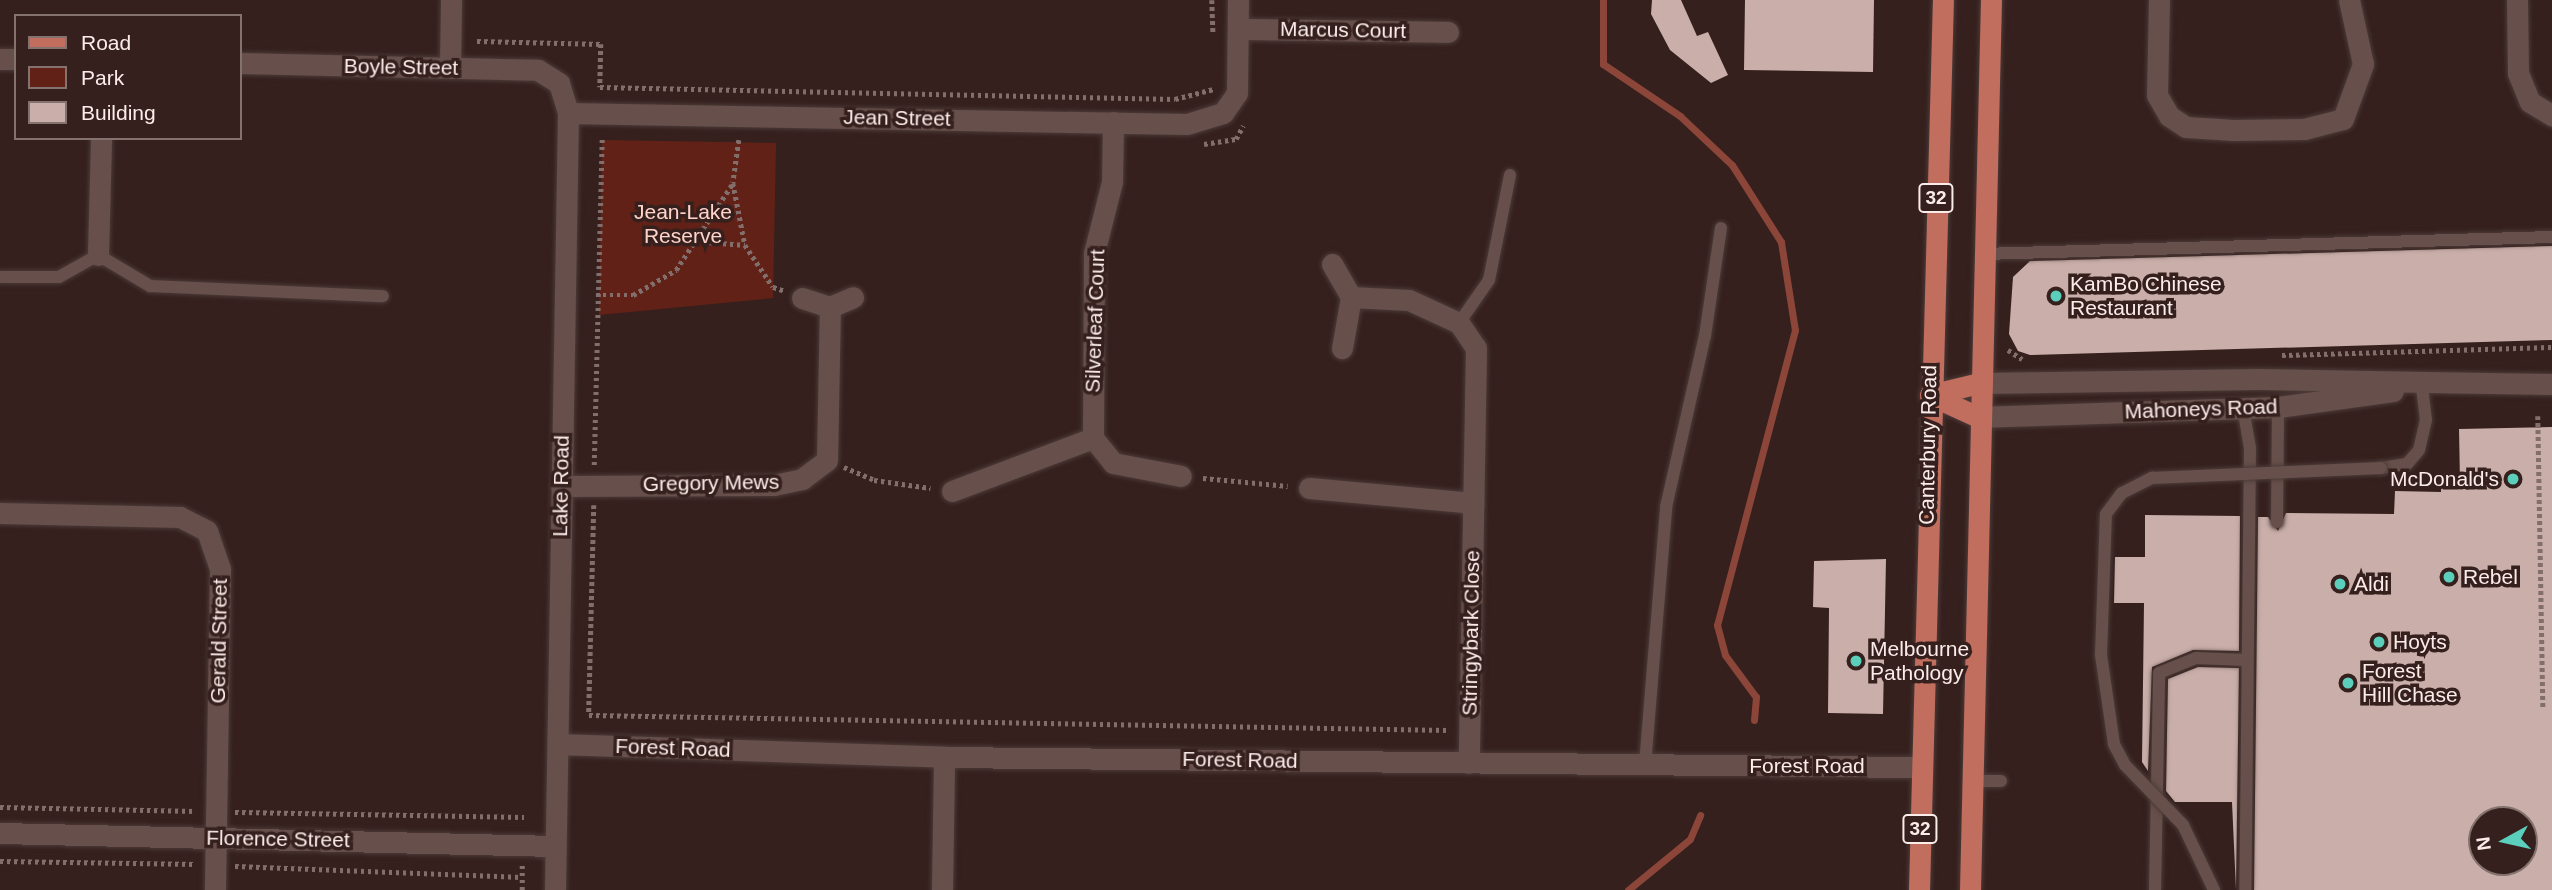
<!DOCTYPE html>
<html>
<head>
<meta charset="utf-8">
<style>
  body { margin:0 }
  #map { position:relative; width:2552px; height:890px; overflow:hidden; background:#35201d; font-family:Arial,sans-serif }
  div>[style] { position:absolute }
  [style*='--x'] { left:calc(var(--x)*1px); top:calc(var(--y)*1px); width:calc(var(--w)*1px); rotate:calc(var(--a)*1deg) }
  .green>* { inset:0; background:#622117 }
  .stream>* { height:7px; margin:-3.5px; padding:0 3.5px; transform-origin:3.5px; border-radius:3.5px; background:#8c4539 }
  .building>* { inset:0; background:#c9aea9 }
  .path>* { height:4.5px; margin-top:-2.25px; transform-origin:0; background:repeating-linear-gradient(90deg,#826f6c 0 3.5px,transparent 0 7px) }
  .roads { filter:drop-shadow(0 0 2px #4c3b39) drop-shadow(0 0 2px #4c3b39) }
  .service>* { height:12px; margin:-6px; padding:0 6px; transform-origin:6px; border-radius:6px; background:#67504b }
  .minor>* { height:21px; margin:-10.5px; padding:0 10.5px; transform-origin:10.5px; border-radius:10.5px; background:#67504b }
  .secondary>* { height:21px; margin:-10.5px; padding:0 10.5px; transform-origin:10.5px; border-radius:10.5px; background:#67504b }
  .primary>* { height:21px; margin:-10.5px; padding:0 10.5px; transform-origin:10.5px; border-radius:10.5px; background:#c16e5f }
  .bridges { filter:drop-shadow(0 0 2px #4c3b39) drop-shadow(0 0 2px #4c3b39) }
  .service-bridge>* { height:12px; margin:-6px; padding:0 6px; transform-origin:6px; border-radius:6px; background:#67504b }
  .dots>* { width:19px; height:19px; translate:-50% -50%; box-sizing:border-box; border:4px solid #35201d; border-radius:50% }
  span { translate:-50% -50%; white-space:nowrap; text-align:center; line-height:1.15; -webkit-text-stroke:7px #35201d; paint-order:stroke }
  .shield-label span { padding:2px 5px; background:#35201d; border:2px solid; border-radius:5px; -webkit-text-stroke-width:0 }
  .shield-label { font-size:19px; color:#fbece9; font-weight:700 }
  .street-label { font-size:21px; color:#fbece9 }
  .park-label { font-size:21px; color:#ffd3ca }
  .poi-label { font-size:21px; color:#fbece9 }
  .left { translate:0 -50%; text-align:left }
  .right { translate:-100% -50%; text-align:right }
  .legend { position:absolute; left:14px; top:14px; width:228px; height:126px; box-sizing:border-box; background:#35201d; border:2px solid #84726f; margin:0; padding:9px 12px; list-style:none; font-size:21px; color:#fbece9 }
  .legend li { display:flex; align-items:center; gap:14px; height:35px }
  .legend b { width:35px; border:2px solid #84726f }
  .north { position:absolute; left:2468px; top:806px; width:70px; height:70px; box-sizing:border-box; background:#35201d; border:2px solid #84726f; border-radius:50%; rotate:262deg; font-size:19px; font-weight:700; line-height:28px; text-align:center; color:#fbece9 }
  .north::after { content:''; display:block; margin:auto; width:24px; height:32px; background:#5bcebc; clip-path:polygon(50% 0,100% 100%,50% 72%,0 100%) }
</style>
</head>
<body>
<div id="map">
  <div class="green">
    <div style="clip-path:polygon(602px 140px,776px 143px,773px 298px,599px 315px)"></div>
  </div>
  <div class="stream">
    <div style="--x:1603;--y:0;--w:64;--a:90"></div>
    <div style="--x:1603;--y:64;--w:93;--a:34"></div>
    <div style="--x:1680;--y:116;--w:71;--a:43.3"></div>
    <div style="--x:1732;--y:165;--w:91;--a:57.5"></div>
    <div style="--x:1781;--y:242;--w:89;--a:81"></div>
    <div style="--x:1795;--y:330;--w:305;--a:104.8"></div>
    <div style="--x:1717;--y:625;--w:31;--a:75"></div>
    <div style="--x:1725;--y:655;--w:52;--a:53.6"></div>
    <div style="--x:1756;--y:697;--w:23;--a:95"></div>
    <div style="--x:1628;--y:890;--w:80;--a:-39.4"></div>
    <div style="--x:1690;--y:839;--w:26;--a:-67"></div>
  </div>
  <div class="building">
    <div style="clip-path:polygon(1652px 0,1681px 0,1697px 36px,1708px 32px,1728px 75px,1711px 83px,1670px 50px,1651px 14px)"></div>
    <div style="clip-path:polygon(1745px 0,1874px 0,1873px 72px,1744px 70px)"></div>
    <div style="clip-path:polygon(2552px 246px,2552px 340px,2030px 355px,2018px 351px,2009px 334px,2013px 277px,2030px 261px)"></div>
    <div style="clip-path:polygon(evenodd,2552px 427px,2552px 890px,2254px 890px,2258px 517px,2268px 517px,2278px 531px,2286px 513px,2394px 514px,2395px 491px,2441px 492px,2441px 483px,2460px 483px,2459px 429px,2552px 427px,2482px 820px,2524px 820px,2524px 862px,2482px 862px,2482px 820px)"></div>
    <div style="clip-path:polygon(2145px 515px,2240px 516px,2239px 651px,2193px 650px,2152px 667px,2148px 771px,2142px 762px,2144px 603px,2114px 603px,2115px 557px,2145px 557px)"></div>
    <div style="clip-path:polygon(1886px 559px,1883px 714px,1828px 713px,1829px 608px,1813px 607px,1814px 561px)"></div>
    <div style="clip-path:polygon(2198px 667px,2239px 668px,2236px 890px,2232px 802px,2175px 802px,2166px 791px,2168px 679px)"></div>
  </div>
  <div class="path">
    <div style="--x:1212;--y:0;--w:32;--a:88"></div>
    <div style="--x:477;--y:41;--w:124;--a:1.4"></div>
    <div style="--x:601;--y:44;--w:43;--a:91.3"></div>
    <div style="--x:600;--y:87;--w:575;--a:1.2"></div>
    <div style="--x:1175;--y:99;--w:40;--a:-14.4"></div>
    <div style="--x:739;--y:140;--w:43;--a:97.9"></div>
    <div style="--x:733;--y:183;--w:63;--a:79"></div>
    <div style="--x:745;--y:245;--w:50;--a:56.3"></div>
    <div style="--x:773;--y:287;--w:13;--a:18"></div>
    <div style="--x:1204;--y:144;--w:32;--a:-9"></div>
    <div style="--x:1236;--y:139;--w:15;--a:-62"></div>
    <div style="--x:695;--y:241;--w:50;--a:4.6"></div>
    <div style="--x:596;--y:295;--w:37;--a:0"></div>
    <div style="--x:633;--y:295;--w:50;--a:-30.2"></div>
    <div style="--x:676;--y:270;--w:104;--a:-56.8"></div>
    <div style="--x:2008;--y:350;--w:17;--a:33"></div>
    <div style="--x:2282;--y:355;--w:270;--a:-1.7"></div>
    <div style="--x:2538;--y:416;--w:291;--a:89"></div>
    <div style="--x:594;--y:465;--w:328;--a:-88.6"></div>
    <div style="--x:844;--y:467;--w:33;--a:23"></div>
    <div style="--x:874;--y:480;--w:57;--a:8.1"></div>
    <div style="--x:1203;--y:478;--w:85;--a:5.4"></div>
    <div style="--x:594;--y:505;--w:210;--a:91.4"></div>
    <div style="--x:589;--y:715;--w:859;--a:1"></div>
    <div style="--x:0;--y:807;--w:195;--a:1.2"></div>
    <div style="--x:235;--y:812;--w:289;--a:1"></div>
    <div style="--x:0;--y:861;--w:195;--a:0.9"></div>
    <div style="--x:235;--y:866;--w:287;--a:2.2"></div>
    <div style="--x:522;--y:890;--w:26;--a:-90"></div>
  </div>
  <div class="roads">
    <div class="service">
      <div style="--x:1983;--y:254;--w:569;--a:-1.71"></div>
      <div style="--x:0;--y:277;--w:59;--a:0"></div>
      <div style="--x:59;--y:277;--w:45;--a:-29.4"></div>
      <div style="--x:98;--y:255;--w:61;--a:30.8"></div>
      <div style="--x:150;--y:286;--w:233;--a:2.5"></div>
      <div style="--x:1459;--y:323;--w:52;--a:-55.1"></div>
      <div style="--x:1489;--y:280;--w:107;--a:-78.7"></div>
      <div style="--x:2243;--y:408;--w:41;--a:80.1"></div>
      <div style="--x:2250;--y:448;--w:442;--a:90.6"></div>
      <div style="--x:2381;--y:468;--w:26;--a:-9"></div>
      <div style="--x:2407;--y:464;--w:18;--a:-49"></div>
      <div style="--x:2419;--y:450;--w:31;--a:-77"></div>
      <div style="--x:2426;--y:420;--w:34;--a:-97"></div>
      <div style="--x:2277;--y:522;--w:115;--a:-89.5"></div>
      <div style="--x:1645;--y:765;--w:259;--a:-85.3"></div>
      <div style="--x:1666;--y:507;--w:175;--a:-77.2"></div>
      <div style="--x:1705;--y:336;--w:109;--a:-81.6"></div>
      <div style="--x:1972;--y:781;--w:29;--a:0"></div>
      <div style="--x:2155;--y:890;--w:217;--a:-88.9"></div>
      <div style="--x:2159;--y:673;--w:40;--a:-22"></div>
      <div style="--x:2196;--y:658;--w:50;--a:2.3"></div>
    </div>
    <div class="minor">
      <div style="--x:2159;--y:0;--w:95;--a:91.2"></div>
      <div style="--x:2157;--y:95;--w:24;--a:60"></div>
      <div style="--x:2169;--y:116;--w:20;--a:33"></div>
      <div style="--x:2186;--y:127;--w:48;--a:3.6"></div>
      <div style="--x:2234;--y:130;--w:70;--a:-0.8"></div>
      <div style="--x:2304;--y:129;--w:40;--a:-14.4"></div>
      <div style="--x:2343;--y:119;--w:59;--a:-70"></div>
      <div style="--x:2363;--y:64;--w:66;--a:-102.3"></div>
      <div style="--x:2517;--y:0;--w:73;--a:89.2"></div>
      <div style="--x:2518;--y:73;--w:31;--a:68"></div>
      <div style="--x:2530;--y:102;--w:26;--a:31"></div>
      <div style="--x:1238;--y:29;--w:210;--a:0.8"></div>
      <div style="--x:0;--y:59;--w:16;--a:0"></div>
      <div style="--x:240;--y:63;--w:298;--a:1.3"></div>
      <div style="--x:538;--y:70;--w:25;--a:32"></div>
      <div style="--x:559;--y:83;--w:31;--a:73"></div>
      <div style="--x:568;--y:113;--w:777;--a:90.96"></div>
      <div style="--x:450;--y:67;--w:67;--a:-89.1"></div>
      <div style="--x:568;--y:113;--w:619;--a:1.02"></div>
      <div style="--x:1187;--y:124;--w:38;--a:-17"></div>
      <div style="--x:1223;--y:113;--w:24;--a:-55"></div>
      <div style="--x:1237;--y:93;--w:93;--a:-89.4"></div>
      <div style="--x:98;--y:255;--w:117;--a:-88.5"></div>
      <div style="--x:1332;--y:264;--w:38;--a:60"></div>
      <div style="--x:1351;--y:297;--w:52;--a:100"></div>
      <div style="--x:1351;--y:297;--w:58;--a:3"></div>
      <div style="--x:1409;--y:300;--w:55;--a:24.7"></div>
      <div style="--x:1459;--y:323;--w:30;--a:56"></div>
      <div style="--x:1476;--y:348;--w:415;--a:91"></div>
      <div style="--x:802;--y:298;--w:29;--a:18"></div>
      <div style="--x:830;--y:307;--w:25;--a:-23"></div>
      <div style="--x:1093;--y:438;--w:185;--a:-89.7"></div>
      <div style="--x:1094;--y:253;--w:73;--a:-75.8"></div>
      <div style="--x:1112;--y:182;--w:60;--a:-89"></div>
      <div style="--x:561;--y:486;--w:213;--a:-0.3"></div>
      <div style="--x:774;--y:485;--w:29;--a:-12"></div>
      <div style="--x:802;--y:479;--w:31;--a:-37"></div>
      <div style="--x:827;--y:460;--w:153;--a:-88.9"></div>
      <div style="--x:1309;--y:488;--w:165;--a:5.2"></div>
      <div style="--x:952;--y:491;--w:151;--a:-20.6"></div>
      <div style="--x:1093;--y:438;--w:32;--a:51"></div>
      <div style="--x:1113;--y:463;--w:69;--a:10.8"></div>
      <div style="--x:0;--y:513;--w:180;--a:1.3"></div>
      <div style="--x:180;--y:517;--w:30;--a:27"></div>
      <div style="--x:207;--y:531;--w:40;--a:71.1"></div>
      <div style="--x:220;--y:569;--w:321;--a:90.9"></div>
      <div style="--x:559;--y:744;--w:385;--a:1.9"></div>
      <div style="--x:944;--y:757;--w:977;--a:0.59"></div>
      <div style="--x:0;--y:833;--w:555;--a:1.34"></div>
      <div style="--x:942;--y:890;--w:133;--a:-89.1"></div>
    </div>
    <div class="secondary">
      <div style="--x:1979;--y:383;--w:280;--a:-0.8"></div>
      <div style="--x:2259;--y:379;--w:293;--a:1"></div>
      <div style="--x:1978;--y:417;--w:300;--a:-1.9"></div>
      <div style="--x:2278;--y:407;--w:116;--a:-7.9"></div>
    </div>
    <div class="primary">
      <div style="--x:1930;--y:395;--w:53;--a:24.6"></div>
      <div style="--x:1930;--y:395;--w:50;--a:-13.8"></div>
      <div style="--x:1919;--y:890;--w:890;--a:-88.46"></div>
      <div style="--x:1970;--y:890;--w:890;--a:-88.65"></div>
    </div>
  </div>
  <div class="bridges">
    <div class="service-bridge">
      <div style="--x:2214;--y:890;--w:72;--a:-115.5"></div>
      <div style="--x:2183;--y:825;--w:83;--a:-134"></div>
      <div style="--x:2125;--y:765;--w:24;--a:-118"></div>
      <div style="--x:2114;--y:744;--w:90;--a:-98.3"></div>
      <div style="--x:2101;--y:655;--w:141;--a:-88"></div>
      <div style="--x:2106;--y:514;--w:26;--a:-53"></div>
      <div style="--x:2122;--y:493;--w:34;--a:-27"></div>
      <div style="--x:2152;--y:478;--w:229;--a:-2.5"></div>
    </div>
  </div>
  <div class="dots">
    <div style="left:2056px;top:296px;background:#5bcebc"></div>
    <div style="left:2513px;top:479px;background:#5bcebc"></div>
    <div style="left:2449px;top:577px;background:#5bcebc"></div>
    <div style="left:2340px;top:584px;background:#5bcebc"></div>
    <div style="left:2379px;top:642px;background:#5bcebc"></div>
    <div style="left:1856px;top:661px;background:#5bcebc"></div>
    <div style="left:2348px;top:683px;background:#5bcebc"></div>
  </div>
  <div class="shield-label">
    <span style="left:1936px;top:198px">32</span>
    <span style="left:1920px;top:829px">32</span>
  </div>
  <div class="street-label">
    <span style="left:1343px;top:30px;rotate:1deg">Marcus Court</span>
    <span style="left:401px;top:67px;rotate:1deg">Boyle Street</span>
    <span style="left:897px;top:118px;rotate:1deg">Jean Street</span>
    <span style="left:1095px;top:321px;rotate:-88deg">Silverleaf Court</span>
    <span style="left:2201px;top:409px;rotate:-2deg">Mahoneys Road</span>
    <span style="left:1928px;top:445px;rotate:-89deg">Canterbury Road</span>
    <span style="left:711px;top:483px;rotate:-1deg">Gregory Mews</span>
    <span style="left:561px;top:486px;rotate:-89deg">Lake Road</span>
    <span style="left:1471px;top:633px;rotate:-89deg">Stringybark Close</span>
    <span style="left:219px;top:641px;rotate:-89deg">Gerald Street</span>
    <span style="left:673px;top:748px;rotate:2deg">Forest Road</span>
    <span style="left:1240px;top:760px;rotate:1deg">Forest Road</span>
    <span style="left:1807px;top:766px">Forest Road</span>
    <span style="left:278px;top:839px;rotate:1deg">Florence Street</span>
  </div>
  <div class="park-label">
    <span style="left:683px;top:224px">Jean-Lake<br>Reserve</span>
  </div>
  <div class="poi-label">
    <span class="left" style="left:2070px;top:296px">KamBo Chinese<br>Restaurant</span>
    <span class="right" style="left:2499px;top:479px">McDonald's</span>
    <span class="left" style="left:2463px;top:577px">Rebel</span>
    <span class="left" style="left:2354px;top:584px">Aldi</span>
    <span class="left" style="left:2393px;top:642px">Hoyts</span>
    <span class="left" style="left:1870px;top:661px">Melbourne<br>Pathology</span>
    <span class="left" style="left:2362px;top:683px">Forest<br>Hill Chase</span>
  </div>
  <ul class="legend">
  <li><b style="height:9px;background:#c16e5f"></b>Road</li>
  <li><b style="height:19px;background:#622117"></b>Park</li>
  <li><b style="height:19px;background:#c9aea9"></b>Building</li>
  </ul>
  <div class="north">N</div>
</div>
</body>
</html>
